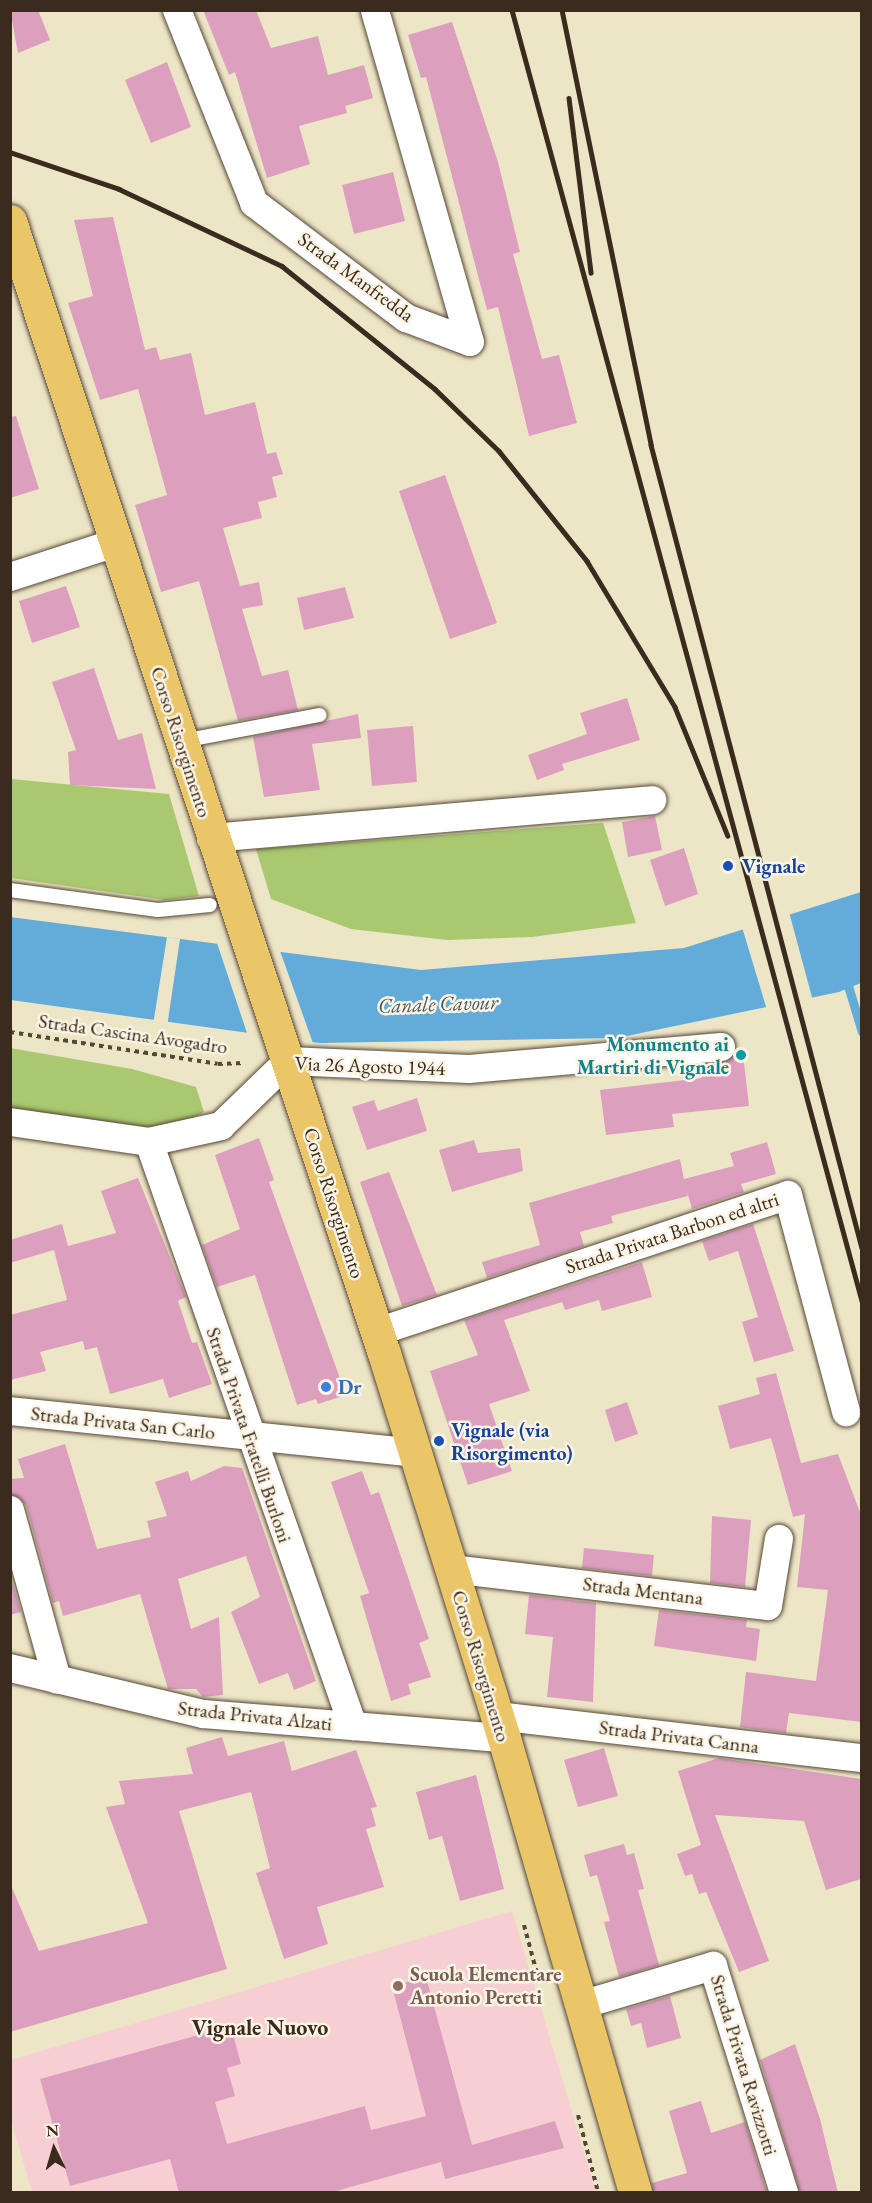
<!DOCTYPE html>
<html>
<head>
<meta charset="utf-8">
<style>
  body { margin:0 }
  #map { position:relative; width:872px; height:2203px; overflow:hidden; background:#ede6c6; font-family:"EB Garamond",serif }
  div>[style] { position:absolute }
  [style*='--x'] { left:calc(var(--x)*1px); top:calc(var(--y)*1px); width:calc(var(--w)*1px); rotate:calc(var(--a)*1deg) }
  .built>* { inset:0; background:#f7cfd3 }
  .green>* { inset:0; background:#a9c870 }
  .water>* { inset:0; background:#63acda }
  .pier>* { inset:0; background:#ede6c6 }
  .stream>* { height:9px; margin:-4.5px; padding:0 4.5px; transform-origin:4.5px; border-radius:4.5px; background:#63acda }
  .building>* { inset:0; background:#dca0be }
  .path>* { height:4px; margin-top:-2px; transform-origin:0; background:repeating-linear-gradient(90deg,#564637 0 4.5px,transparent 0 9px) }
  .roads { filter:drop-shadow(0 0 2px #564637) drop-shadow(0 0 2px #564637) }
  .service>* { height:14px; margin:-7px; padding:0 7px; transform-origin:7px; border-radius:7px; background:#fff }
  .minor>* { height:28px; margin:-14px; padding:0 14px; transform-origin:14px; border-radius:14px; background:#fff }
  .primary>* { height:33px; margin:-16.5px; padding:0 16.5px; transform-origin:16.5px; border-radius:16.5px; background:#ebc669 }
  .rail>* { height:4.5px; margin:-2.25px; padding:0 2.25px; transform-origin:2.25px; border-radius:2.25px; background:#3b2a1e }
  .dots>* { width:16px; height:16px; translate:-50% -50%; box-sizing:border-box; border:3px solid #fcf5e5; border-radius:50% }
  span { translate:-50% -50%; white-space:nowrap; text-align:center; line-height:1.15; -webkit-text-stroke:5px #fcf5e5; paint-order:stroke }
  .street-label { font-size:20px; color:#3b2a1e }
  .transit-label { font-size:20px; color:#164399; font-weight:700 }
  .left { translate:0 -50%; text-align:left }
  .culture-label { font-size:20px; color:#0d838f; font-weight:700 }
  .right { translate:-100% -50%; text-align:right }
  .shop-label { font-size:20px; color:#366cbe; font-weight:700 }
  .education-label { font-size:20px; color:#785e54; font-weight:700 }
  .water-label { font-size:21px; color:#495860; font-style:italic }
  .quarter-label { font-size:22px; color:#3b2a1e; font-weight:700 }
  .frame { position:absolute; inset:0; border:12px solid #3b2a1e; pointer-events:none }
  .north { position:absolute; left:24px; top:2119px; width:60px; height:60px; -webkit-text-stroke:4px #fcf5e5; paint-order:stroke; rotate:355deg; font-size:16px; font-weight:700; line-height:24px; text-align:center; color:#3b2a1e }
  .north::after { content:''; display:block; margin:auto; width:21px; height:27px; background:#3b2a1e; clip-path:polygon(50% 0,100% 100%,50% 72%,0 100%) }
</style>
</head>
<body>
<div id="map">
  <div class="built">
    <div style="clip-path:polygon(512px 1911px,596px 2192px,32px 2192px,11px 2120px,11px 2060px)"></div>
  </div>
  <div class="green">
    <div style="clip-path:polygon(11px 779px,169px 794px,199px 896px,165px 900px,11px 878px)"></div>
    <div style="clip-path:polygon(603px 823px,636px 923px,532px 937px,447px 940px,351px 929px,271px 899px,256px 849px)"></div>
    <div style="clip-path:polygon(10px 1048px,132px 1069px,196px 1087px,204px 1112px,176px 1127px,149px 1131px,11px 1110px)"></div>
  </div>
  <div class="water">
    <div style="clip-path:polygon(861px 892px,861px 983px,839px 992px,617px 1038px,320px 1043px,11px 1000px,10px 917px,421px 970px,684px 948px)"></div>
  </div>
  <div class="pier">
    <div style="clip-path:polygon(789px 912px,813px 1001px,767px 1010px,742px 927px)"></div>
    <div style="clip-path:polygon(167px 937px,180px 939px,167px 1027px,153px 1025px)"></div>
    <div style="clip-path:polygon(217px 943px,280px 951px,314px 1046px,249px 1039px)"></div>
  </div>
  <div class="stream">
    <div style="--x:846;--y:979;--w:55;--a:73.2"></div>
  </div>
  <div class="building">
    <div style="clip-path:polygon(10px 10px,38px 10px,50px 40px,18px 53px)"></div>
    <div style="clip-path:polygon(203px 10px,256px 10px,271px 48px,318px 36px,328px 75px,364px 65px,373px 98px,345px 106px,347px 113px,299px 126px,310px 164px,267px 178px,235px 72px,229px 75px)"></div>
    <div style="clip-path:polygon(452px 22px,498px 162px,520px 252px,513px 254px,542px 359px,559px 355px,577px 423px,529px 436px,498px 307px,487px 310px,426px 77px,421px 78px,408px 35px)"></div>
    <div style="clip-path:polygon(167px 62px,191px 127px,151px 143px,125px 80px)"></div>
    <div style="clip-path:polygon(393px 172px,405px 221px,354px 234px,342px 185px)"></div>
    <div style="clip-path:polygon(113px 217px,145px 350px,156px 347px,160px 360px,191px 353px,205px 415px,255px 402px,267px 454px,276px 452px,283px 474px,272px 477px,277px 497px,258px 502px,262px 518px,223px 528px,240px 586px,259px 582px,263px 605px,242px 609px,262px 676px,288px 670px,298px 710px,238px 721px,199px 581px,161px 592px,135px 505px,167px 495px,138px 389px,100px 400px,68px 303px,93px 296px,74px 220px)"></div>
    <div style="clip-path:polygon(16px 416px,39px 489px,10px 498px,10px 417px)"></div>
    <div style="clip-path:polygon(445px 475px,497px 623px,450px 639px,399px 491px)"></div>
    <div style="clip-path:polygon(66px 586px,80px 627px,32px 643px,19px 601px)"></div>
    <div style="clip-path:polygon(345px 587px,354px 618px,304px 630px,297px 598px)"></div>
    <div style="clip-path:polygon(94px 668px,118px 740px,142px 733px,156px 789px,70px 785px,68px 752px,76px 750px,52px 682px)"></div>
    <div style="clip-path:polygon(627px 698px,640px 740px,562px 764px,564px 770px,537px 780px,528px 755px,587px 734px,580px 713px)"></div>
    <div style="clip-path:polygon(358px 714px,361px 738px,312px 744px,320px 790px,264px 797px,253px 737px)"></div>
    <div style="clip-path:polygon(413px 726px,417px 782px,372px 786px,367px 730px)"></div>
    <div style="clip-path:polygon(655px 816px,662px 850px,628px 857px,622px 822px)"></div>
    <div style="clip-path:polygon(684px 848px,698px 894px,665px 906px,650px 860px)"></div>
    <div style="clip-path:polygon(743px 1054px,749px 1106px,672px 1114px,674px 1127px,606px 1135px,600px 1090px,702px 1078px,700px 1065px)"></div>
    <div style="clip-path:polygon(417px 1098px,427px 1131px,367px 1150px,352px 1107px,374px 1100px,378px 1111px)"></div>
    <div style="clip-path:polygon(259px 1138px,274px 1180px,269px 1182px,346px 1395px,318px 1404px,316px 1399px,297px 1405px,255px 1275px,217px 1287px,202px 1245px,240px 1229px,215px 1155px)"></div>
    <div style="clip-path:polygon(474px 1140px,478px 1153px,520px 1148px,523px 1171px,452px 1192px,439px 1150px)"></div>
    <div style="clip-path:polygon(767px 1142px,776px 1174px,741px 1184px,744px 1192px,692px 1209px,687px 1191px,688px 1196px,611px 1216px,613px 1223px,580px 1232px,584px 1246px,487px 1278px,482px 1262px,540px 1245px,529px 1203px,680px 1159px,684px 1179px,734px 1166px,730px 1153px)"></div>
    <div style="clip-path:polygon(389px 1172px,437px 1295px,402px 1306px,360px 1182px)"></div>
    <div style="clip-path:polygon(138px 1178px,186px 1297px,178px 1301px,192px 1343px,197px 1342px,212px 1384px,169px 1398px,163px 1379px,110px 1394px,97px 1347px,85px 1350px,83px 1341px,40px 1352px,46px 1371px,10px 1380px,10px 1315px,67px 1300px,54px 1250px,10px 1263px,10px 1240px,62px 1224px,68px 1246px,116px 1233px,101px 1191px)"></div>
    <div style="clip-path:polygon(753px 1224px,794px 1351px,754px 1362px,742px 1322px,758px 1317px,738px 1251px,709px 1261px,702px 1241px)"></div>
    <div style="clip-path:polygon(642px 1262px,652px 1297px,602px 1311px,599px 1300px,565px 1310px,562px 1302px,504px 1320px,530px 1391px,489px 1404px,512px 1471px,468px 1485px,430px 1371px,478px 1355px,464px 1320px)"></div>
    <div style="clip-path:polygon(776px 1373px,801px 1463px,838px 1454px,861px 1515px,861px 1722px,789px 1713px,786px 1733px,740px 1727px,746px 1672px,816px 1681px,828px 1590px,797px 1587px,805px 1514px,793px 1517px,771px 1438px,730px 1449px,718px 1406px,760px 1394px,756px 1378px)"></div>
    <div style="clip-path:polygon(627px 1402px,638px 1434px,615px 1442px,605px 1410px)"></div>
    <div style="clip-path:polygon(65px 1444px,97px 1549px,151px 1537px,147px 1521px,167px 1516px,155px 1482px,188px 1471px,191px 1481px,224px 1466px,242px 1468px,316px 1681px,294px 1690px,288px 1673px,259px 1684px,231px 1612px,260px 1597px,246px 1556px,178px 1579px,191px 1629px,219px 1617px,223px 1695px,203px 1697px,196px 1689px,168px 1689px,140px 1594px,63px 1616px,59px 1601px,53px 1603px,26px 1505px,10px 1494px,10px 1479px,24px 1478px,18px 1459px)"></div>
    <div style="clip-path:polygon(362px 1471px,371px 1495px,379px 1492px,429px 1639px,419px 1643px,431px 1677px,408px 1684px,411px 1694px,391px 1701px,360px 1596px,369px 1593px,331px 1482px)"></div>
    <div style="clip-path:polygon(712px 1516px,751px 1520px,745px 1587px,710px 1583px)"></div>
    <div style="clip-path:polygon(584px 1548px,654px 1555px,652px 1576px,582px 1568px)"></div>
    <div style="clip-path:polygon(10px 1574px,21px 1612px,10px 1615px)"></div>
    <div style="clip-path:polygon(529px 1595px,596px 1603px,593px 1702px,547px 1697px,553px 1637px,525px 1634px)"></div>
    <div style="clip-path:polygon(659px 1610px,747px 1620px,746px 1627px,760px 1629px,756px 1661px,654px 1646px)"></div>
    <div style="clip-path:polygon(222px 1737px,228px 1756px,284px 1741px,292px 1771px,356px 1750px,377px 1807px,371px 1808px,376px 1826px,366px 1829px,384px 1887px,317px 1907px,328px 1944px,284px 1959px,256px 1873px,270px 1868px,251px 1792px,179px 1811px,227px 1969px,10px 2032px,10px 1883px,39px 1951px,148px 1923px,106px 1807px,125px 1804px,119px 1781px,193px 1774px,186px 1748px)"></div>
    <div style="clip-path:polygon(604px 1748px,618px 1796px,578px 1807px,564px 1760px)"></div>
    <div style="clip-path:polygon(719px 1758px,861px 1779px,861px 1879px,826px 1890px,804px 1821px,715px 1815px,769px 1961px,739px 1972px,706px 1892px,699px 1894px,692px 1874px,685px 1876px,677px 1854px,701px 1845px,678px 1771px)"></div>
    <div style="clip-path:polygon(476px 1775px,504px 1889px,460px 1901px,442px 1836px,429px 1840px,416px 1792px)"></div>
    <div style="clip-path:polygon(624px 1844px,627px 1855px,634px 1853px,644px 1889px,638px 1890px,659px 1965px,619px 1977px,604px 1922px,610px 1921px,597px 1875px,590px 1877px,584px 1855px)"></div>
    <div style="clip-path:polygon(426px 1977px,472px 2145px,555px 2121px,564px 2148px,445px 2179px,441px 2162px,329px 2193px,179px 2193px,170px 2159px,70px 2186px,40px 2079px,231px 2026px,241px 2064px,227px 2068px,235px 2096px,215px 2102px,227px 2144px,365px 2106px,371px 2130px,426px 2116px,392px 1986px)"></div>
    <div style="clip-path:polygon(670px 1996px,681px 2038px,647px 2048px,641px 2023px,631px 2026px,626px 2009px)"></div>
    <div style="clip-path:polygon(795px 2044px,820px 2119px,838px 2193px,800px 2193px,760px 2060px)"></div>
    <div style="clip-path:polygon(701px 2101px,711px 2133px,745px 2122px,767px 2193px,653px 2193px,652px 2183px,687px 2173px,669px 2111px)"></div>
  </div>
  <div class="path">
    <div style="--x:10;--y:1032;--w:210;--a:8.7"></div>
    <div style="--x:218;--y:1064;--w:27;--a:-2"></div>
    <div style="--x:524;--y:1925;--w:58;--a:75"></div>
    <div style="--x:578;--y:2115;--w:80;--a:75.4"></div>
  </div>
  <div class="roads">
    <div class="service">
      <div style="--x:182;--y:741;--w:140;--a:-10.7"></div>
      <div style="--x:10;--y:890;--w:149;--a:7.7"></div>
      <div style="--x:158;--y:910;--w:52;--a:-5.5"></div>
    </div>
    <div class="minor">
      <div style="--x:177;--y:10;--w:208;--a:68.2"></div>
      <div style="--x:254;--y:203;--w:191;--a:37.1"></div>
      <div style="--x:406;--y:318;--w:68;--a:20.6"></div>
      <div style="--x:470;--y:342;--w:345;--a:-106"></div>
      <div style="--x:10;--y:577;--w:110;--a:-17.9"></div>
      <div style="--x:211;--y:838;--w:443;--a:-4.9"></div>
      <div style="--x:10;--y:1122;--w:140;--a:8.2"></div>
      <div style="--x:149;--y:1142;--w:74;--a:-12.5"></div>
      <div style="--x:221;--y:1126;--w:93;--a:-44.1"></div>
      <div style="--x:288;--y:1061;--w:181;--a:2.5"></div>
      <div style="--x:469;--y:1069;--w:253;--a:-5"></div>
      <div style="--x:149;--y:1142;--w:619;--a:70.74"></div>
      <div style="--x:377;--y:1332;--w:433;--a:-18.4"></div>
      <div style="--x:788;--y:1195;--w:225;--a:75"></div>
      <div style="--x:10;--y:1411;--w:407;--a:5.9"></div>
      <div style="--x:10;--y:1510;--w:176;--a:74.5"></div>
      <div style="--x:451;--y:1569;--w:319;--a:6.7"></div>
      <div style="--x:768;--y:1606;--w:68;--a:-80.7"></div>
      <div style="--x:10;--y:1668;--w:198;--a:13.4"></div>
      <div style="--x:203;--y:1714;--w:302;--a:4.6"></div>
      <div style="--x:497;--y:1716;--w:367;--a:6.6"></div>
      <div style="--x:581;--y:2005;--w:138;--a:-16.5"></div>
      <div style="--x:713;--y:1966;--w:237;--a:72.6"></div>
    </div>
    <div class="primary">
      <div style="--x:10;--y:221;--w:1192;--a:71.72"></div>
      <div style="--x:384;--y:1353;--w:403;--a:72.7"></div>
      <div style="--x:504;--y:1738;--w:473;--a:73.9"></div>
    </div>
  </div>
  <div class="rail">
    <div style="--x:512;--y:10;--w:1338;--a:74.83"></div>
    <div style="--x:562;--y:10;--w:444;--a:78.4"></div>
    <div style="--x:651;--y:445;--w:830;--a:75.28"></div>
    <div style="--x:569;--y:98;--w:176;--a:82.8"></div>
    <div style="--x:10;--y:152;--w:115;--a:18.7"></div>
    <div style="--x:119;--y:189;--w:180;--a:25.3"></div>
    <div style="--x:282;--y:266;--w:196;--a:38.8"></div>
    <div style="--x:435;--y:389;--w:89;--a:44.1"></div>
    <div style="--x:499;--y:451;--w:141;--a:51.3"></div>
    <div style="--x:587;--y:561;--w:170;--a:58.9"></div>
    <div style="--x:675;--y:707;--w:139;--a:67.7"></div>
  </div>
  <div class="dots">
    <div style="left:728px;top:866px;background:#1a4fb4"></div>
    <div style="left:741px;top:1055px;background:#0f9aa8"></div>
    <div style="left:326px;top:1387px;background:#3f7fe0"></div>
    <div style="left:439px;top:1441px;background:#1a4fb4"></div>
    <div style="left:398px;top:1986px;background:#8d6e63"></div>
  </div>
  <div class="street-label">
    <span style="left:356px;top:277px;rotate:36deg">Strada Manfredda</span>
    <span style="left:181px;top:742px;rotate:72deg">Corso Risorgimento</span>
    <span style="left:133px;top:1034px;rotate:8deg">Strada Cascina Avogadro</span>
    <span style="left:370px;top:1066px;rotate:2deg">Via 26 Agosto 1944</span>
    <span style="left:334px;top:1203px;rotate:72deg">Corso Risorgimento</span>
    <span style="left:672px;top:1233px;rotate:-18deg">Strada Privata Barbon ed altri</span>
    <span style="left:123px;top:1423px;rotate:6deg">Strada Privata San Carlo</span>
    <span style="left:249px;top:1435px;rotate:71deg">Strada Privata Fratelli Burloni</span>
    <span style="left:643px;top:1591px;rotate:7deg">Strada Mentana</span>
    <span style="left:481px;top:1666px;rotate:73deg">Corso Risorgimento</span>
    <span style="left:255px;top:1716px;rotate:6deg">Strada Privata Alzati</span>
    <span style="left:679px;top:1737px;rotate:7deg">Strada Privata Canna</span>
    <span style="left:744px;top:2065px;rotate:73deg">Strada Privata Ravizzotti</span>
  </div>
  <div class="transit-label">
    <span class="left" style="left:742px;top:866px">Vignale</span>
    <span class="left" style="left:451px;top:1442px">Vignale (via<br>Risorgimento)</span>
  </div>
  <div class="culture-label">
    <span class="right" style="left:729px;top:1056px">Monumento ai<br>Martiri di Vignale</span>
  </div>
  <div class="shop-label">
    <span class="left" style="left:338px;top:1387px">Dr</span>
  </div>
  <div class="education-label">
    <span class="left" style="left:410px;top:1986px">Scuola Elementare<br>Antonio Peretti</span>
  </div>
  <div class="water-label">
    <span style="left:438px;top:1004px;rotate:-2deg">Canale Cavour</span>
  </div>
  <div class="quarter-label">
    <span style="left:260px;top:2028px">Vignale Nuovo</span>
  </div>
  <div class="frame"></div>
  <div class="north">N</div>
</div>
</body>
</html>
